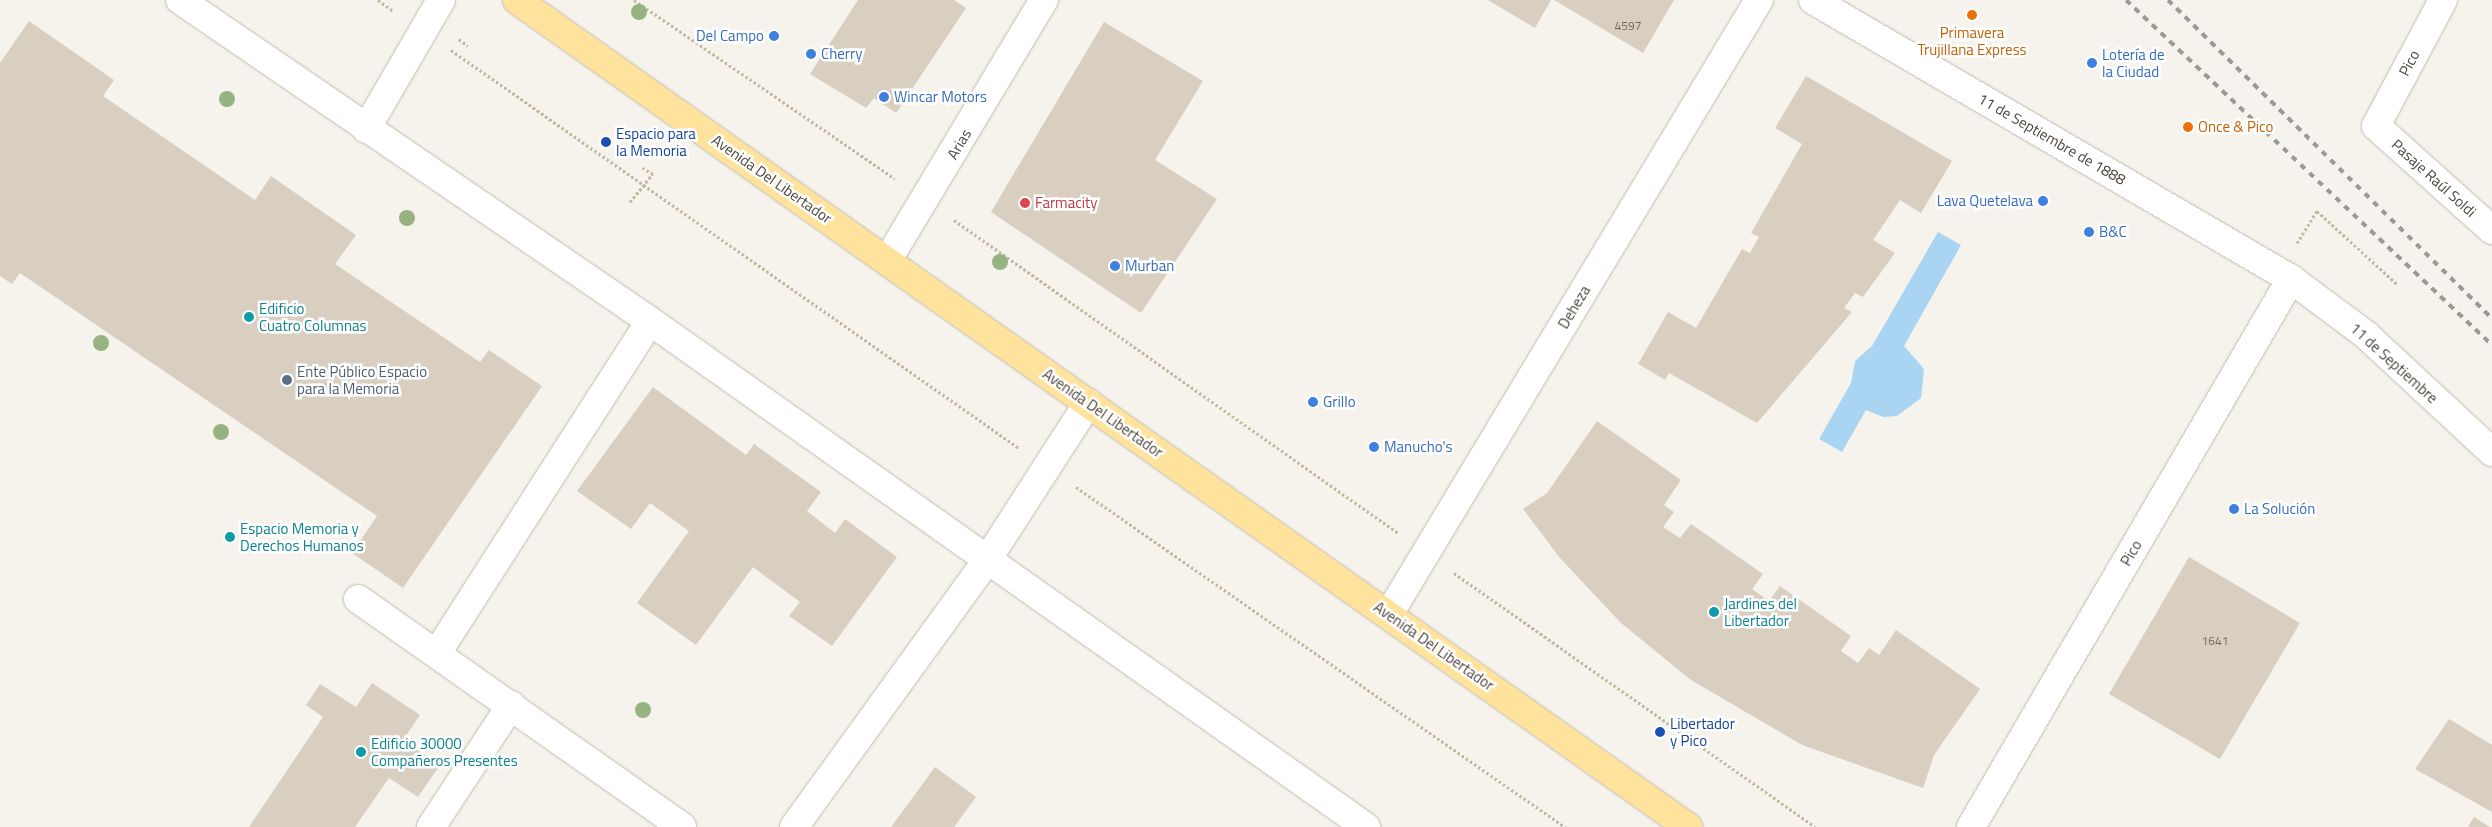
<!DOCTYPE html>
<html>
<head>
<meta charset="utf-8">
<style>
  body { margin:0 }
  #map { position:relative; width:2492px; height:827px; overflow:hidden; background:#f6f3ec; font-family:"Titillium Web",sans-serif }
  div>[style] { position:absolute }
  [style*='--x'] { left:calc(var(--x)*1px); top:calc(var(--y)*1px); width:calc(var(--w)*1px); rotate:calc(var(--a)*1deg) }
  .water>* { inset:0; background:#a9d4f2 }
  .building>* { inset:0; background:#d8cfc1 }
  .path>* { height:3px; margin-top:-1.5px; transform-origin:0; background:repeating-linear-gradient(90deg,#c4b79f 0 2.5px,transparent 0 5px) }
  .roads { filter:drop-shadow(0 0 1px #c2bbae) drop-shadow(0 0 1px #c2bbae) }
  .minor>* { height:28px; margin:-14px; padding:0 14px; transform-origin:14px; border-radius:14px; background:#fff }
  .major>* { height:28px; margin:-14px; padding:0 14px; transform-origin:14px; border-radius:14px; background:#ffe39c }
  .rail>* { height:4px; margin-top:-2px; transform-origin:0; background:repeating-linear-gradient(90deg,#9a9a9a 0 6px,transparent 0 12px) }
  .trees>* { width:16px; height:16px; margin:-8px; border-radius:50%; background:#97b381 }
  .dots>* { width:14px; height:14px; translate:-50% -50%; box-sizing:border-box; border:2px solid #fff; border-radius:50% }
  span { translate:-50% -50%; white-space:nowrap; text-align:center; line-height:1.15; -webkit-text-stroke:5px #fff; paint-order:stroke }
  .number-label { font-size:12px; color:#6e675b }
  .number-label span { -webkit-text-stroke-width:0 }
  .food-label { font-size:15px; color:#c56008 }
  .left { translate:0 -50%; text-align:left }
  .shop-label { font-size:15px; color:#366cbe }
  .right { translate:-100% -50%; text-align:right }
  .street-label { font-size:15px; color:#4b4439 }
  .transit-label { font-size:15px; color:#164399 }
  .health-label { font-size:15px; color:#be3a42 }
  .culture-label { font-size:15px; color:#0d838f }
  .service-label { font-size:15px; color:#4e5e75 }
</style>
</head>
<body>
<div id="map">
  <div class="water">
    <div style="clip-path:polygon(1938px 232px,1961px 245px,1904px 346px,1924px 369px,1921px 398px,1897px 416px,1883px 417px,1866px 410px,1842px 452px,1819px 439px,1851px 383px,1855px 361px,1872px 346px)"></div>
  </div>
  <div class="building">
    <div style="clip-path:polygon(858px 0,954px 0,966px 8px,896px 113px,874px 98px,866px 108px,810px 74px)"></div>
    <div style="clip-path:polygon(1488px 0,1551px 0,1535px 28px)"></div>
    <div style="clip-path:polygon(1554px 0,1674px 0,1643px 53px)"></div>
    <div style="clip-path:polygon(29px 21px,114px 80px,103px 96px,255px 200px,271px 176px,356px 235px,335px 264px,480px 362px,489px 350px,542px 386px,403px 588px,352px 553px,377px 516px,20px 273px,12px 284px,0 276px,0 63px)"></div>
    <div style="clip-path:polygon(1104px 22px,1203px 81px,1155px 160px,1217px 199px,1141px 313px,991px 212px)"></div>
    <div style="clip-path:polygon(1806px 76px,1952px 161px,1921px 213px,1900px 200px,1873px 240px,1895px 253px,1863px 297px,1855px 293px,1844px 308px,1852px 312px,1757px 423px,1669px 373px,1665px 380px,1638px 364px,1668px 312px,1696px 328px,1742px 249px,1750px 253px,1759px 237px,1751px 233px,1802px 144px,1775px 128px)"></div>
    <div style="clip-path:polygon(653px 387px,746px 455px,754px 444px,821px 492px,807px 511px,835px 533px,845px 519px,897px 557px,832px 646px,789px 616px,800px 602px,753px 567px,696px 645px,637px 603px,689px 531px,650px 503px,631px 529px,577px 491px)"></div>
    <div style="clip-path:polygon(1597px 421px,1681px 480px,1664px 505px,1674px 512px,1663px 527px,1680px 538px,1691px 524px,1763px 574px,1752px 589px,1769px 601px,1780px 586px,1851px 636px,1841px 651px,1858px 663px,1869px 648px,1879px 655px,1896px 630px,1980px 689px,1934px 755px,1923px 788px,1802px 745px,1691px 680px,1621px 623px,1560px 558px,1523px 509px,1547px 493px)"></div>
    <div style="clip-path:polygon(2189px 557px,2300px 623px,2220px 759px,2109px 694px)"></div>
    <div style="clip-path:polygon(372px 683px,420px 715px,403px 740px,440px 765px,418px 797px,389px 778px,355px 827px,249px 827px,323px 717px,306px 705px,320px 684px,356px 707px)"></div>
    <div style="clip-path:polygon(2449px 719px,2492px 745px,2492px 812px,2415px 769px)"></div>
    <div style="clip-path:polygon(935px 767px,976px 797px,954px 827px,891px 827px)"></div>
    <div style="clip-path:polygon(2474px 817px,2490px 827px,2468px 827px)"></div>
  </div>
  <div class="path">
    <div style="--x:378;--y:0;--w:19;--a:35"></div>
    <div style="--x:634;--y:0;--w:316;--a:34.4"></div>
    <div style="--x:459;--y:39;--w:11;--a:38"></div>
    <div style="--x:451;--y:50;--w:694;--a:35.02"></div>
    <div style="--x:630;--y:202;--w:36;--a:-51"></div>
    <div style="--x:653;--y:174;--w:12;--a:-149"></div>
    <div style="--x:954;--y:220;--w:543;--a:35.18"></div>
    <div style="--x:2297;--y:243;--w:38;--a:-58"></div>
    <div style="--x:2317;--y:211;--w:108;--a:42.4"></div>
    <div style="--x:1076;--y:487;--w:596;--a:34.81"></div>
    <div style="--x:1454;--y:573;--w:441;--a:35.1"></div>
  </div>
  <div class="roads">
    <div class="minor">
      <div style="--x:180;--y:0;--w:569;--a:34.33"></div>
      <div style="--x:650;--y:321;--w:877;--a:35.25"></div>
      <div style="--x:1813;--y:0;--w:553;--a:30.27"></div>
      <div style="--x:2291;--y:279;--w:94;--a:36.7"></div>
      <div style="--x:2366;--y:335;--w:172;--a:42.9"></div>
      <div style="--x:2443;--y:0;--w:143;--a:118"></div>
      <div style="--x:2376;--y:126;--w:156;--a:41.9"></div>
      <div style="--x:366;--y:129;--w:149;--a:-59.8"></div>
      <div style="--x:887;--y:261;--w:305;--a:-59"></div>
      <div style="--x:358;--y:599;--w:396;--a:35.1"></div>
      <div style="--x:1389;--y:614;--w:717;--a:-58.93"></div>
      <div style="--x:437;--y:653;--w:394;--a:-57.3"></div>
      <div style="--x:431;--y:827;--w:146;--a:-56.7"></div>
      <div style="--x:794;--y:827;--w:329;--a:-54.1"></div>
      <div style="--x:987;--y:560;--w:187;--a:-57.2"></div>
      <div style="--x:1971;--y:827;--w:635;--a:-59.72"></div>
    </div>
    <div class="major">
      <div style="--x:517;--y:0;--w:1434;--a:35.23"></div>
    </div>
  </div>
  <div class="rail">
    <div style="--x:2126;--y:0;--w:503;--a:43.31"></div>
    <div style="--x:2168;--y:0;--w:454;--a:44.5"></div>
  </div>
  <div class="trees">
    <div style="left:639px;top:12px"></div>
    <div style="left:227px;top:99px"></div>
    <div style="left:407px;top:218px"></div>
    <div style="left:1000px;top:262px"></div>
    <div style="left:101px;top:343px"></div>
    <div style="left:221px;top:432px"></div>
    <div style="left:643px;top:710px"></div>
  </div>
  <div class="dots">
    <div style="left:1972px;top:15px;background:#e8710a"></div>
    <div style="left:774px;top:36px;background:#3f7fe0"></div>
    <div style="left:811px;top:54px;background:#3f7fe0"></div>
    <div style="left:2092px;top:63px;background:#3f7fe0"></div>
    <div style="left:884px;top:97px;background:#3f7fe0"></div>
    <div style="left:2188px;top:127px;background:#e8710a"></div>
    <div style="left:606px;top:142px;background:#1a4fb4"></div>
    <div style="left:2043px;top:201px;background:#3f7fe0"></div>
    <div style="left:1025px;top:203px;background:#e0444e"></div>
    <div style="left:2089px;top:232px;background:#3f7fe0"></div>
    <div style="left:1115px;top:266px;background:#3f7fe0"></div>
    <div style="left:249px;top:317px;background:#0f9aa8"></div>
    <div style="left:287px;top:380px;background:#5c6f8a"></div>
    <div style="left:1313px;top:402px;background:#3f7fe0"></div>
    <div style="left:1374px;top:447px;background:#3f7fe0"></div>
    <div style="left:2234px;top:509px;background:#3f7fe0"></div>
    <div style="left:230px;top:537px;background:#0f9aa8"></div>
    <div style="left:1714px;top:612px;background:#0f9aa8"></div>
    <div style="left:1660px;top:732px;background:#1a4fb4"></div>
    <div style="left:361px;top:752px;background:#0f9aa8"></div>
  </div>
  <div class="number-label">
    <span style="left:1628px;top:26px">4597</span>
    <span style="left:2215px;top:641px">1641</span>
  </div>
  <div class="food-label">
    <span style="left:1972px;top:41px">Primavera<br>Trujillana Express</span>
    <span class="left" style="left:2198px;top:127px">Once &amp; Pico</span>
  </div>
  <div class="shop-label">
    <span class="right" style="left:764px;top:36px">Del Campo</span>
    <span class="left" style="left:821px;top:54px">Cherry</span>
    <span class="left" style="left:2102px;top:63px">Lotería de<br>la Ciudad</span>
    <span class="left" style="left:894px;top:97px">Wincar Motors</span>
    <span class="right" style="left:2033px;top:201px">Lava Quetelava</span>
    <span class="left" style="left:2099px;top:232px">B&amp;C</span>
    <span class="left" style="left:1125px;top:266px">Murban</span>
    <span class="left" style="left:1323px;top:402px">Grillo</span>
    <span class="left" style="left:1384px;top:447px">Manucho's</span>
    <span class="left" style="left:2244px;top:509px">La Solución</span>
  </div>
  <div class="street-label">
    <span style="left:2409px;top:63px;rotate:-62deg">Pico</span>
    <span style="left:2052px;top:139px;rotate:30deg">11 de Septiembre de 1888</span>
    <span style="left:959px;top:144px;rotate:-59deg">Arias</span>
    <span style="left:2434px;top:178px;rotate:42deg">Pasaje Raúl Soldi</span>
    <span style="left:772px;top:179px;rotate:35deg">Avenida Del Libertador</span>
    <span style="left:1574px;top:307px;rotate:-59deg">Deheza</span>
    <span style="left:2394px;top:363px;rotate:42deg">11 de Septiembre</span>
    <span style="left:1103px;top:413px;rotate:35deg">Avenida Del Libertador</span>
    <span style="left:2131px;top:553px;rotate:-60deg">Pico</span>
    <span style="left:1434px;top:646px;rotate:35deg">Avenida Del Libertador</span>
  </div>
  <div class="transit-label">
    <span class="left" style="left:616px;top:142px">Espacio para<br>la Memoria</span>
    <span class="left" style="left:1670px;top:732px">Libertador<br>y Pico</span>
  </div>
  <div class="health-label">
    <span class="left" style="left:1035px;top:203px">Farmacity</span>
  </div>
  <div class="culture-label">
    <span class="left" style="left:259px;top:317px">Edificio<br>Cuatro Columnas</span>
    <span class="left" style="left:240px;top:537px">Espacio Memoria y<br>Derechos Humanos</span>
    <span class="left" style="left:1724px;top:612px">Jardines del<br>Libertador</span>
    <span class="left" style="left:371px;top:752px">Edificio 30000<br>Compañeros Presentes</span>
  </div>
  <div class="service-label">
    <span class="left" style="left:297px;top:380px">Ente Público Espacio<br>para la Memoria</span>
  </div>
</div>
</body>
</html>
